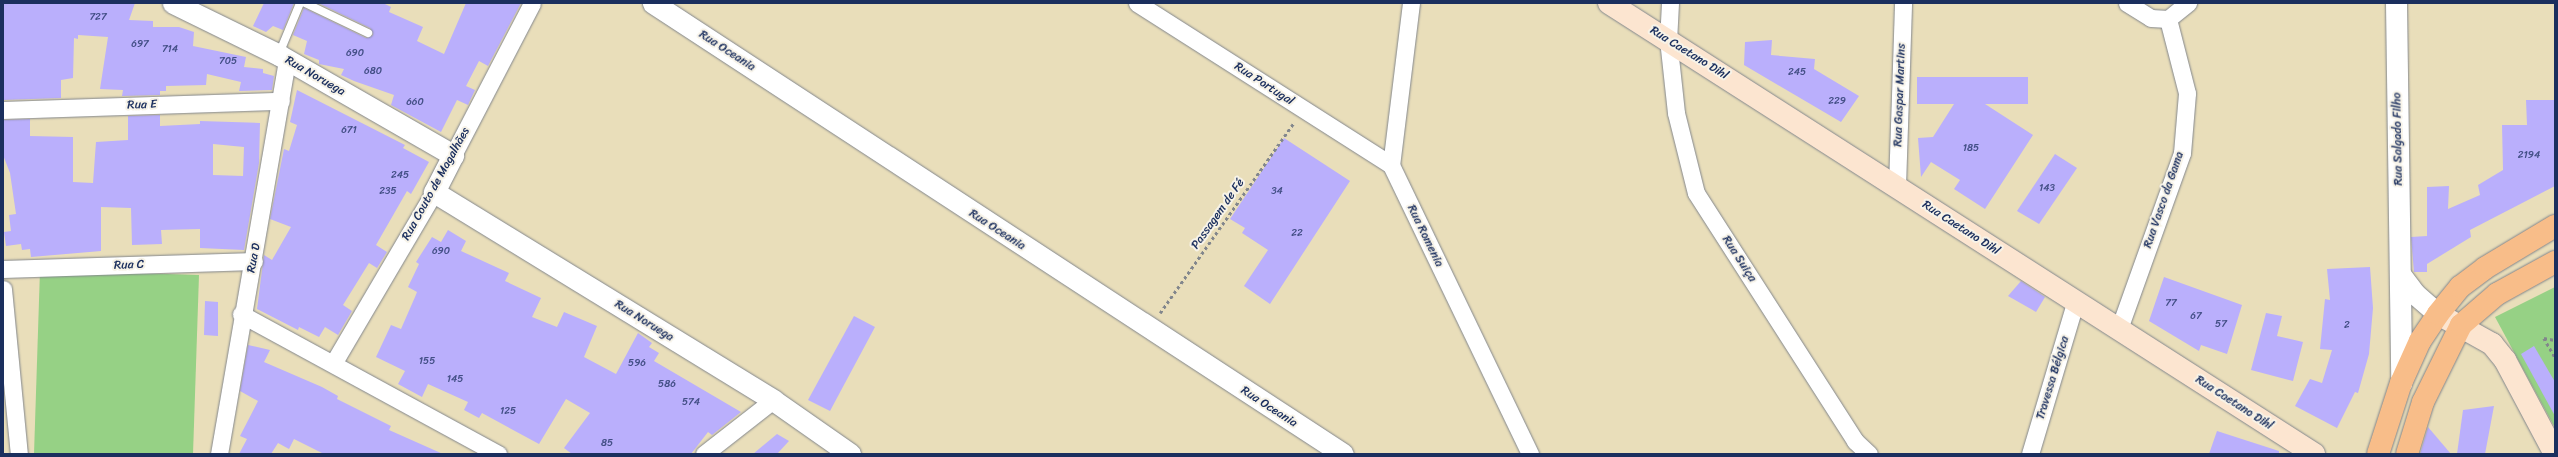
<!DOCTYPE html>
<html>
<head>
<meta charset="utf-8">
<style>
  body { margin:0 }
  #map { position:relative; width:2558px; height:457px; overflow:hidden; background:#e9deba; font-family:Sriracha,sans-serif }
  div>[style] { position:absolute }
  [style*='--x'] { left:calc(var(--x)*1px); top:calc(var(--y)*1px); width:calc(var(--w)*1px); rotate:calc(var(--a)*1deg) }
  .green>* { inset:0; background:#96d185 }
  .building>* { inset:0; background:#baaffc }
  .path>* { height:2.5px; margin-top:-1.25px; transform-origin:0; background:repeating-linear-gradient(90deg,#82868c 0 3px,transparent 0 6px) }
  .roads { filter:drop-shadow(0 0 1px #82868c) drop-shadow(0 0 1px #82868c) }
  .service>* { height:8px; margin:-4px; padding:0 4px; transform-origin:4px; border-radius:4px; background:#fff }
  .minor>* { height:17px; margin:-8.5px; padding:0 8.5px; transform-origin:8.5px; border-radius:8.5px; background:#fff }
  .tertiary>* { height:21px; margin:-10.5px; padding:0 10.5px; transform-origin:10.5px; border-radius:10.5px; background:#fff }
  .secondary>* { height:22px; margin:-11px; padding:0 11px; transform-origin:11px; border-radius:11px; background:#fce5d0 }
  .primary>* { height:22px; margin:-11px; padding:0 11px; transform-origin:11px; border-radius:11px; background:#f8bd89 }
  span { translate:-50% -50%; white-space:nowrap; text-align:center; line-height:1.15; -webkit-text-stroke:4px #f7f3e8; paint-order:stroke }
  .number-label { font-size:10px; color:#434f86 }
  .number-label span { -webkit-text-stroke-width:0 }
  .street-label { font-size:12px; color:#1b2f5e }
  .frame { position:absolute; inset:0; border:4px solid #1b2f5e; pointer-events:none }
</style>
</head>
<body>
<div id="map">
  <div class="green">
    <div style="clip-path:polygon(40px 270px,199px 275px,193px 454px,34px 454px)"></div>
    <div style="clip-path:polygon(2555px 287px,2555px 428px,2495px 317px)"></div>
  </div>
  <div class="building">
    <div style="clip-path:polygon(3px 3px,135px 3px,129px 20px,153px 21px,153px 27px,179px 27px,194px 32px,193px 46px,246px 57px,244px 67px,263px 69px,263px 73px,274px 76px,272px 90px,239px 91px,241px 82px,207px 74px,206px 85px,166px 86px,166px 91px,160px 91px,160px 95px,122px 96px,123px 90px,100px 89px,108px 37px,78px 35px,78px 39px,74px 38px,73px 78px,61px 80px,61px 98px,3px 100px)"></div>
    <div style="clip-path:polygon(264px 3px,294px 3px,283px 30px,273px 26px,266px 32px,253px 26px)"></div>
    <div style="clip-path:polygon(318px 3px,383px 3px,391px 7px,389px 12px,423px 27px,417px 41px,444px 54px,466px 3px,521px 3px,488px 66px,479px 61px,466px 86px,475px 90px,468px 105px,457px 100px,441px 132px,391px 105px,394px 95px,354px 81px,341px 75px,344px 69px,319px 64px,319px 60px,304px 54px,307px 41px,293px 35px,304px 8px,366px 38px,373px 35px,370px 28px)"></div>
    <div style="clip-path:polygon(1772px 40px,1771px 55px,1815px 59px,1814px 69px,1859px 96px,1841px 122px,1744px 65px,1745px 42px)"></div>
    <div style="clip-path:polygon(1917px 77px,2028px 77px,2028px 104px,1985px 104px,2033px 135px,1985px 209px,1954px 189px,1960px 180px,1931px 162px,1921px 177px,1918px 138px,1933px 137px,1954px 104px,1917px 104px)"></div>
    <div style="clip-path:polygon(297px 90px,405px 145px,403px 148px,429px 162px,411px 194px,407px 191px,376px 245px,387px 252px,377px 268px,369px 263px,343px 305px,352px 311px,338px 335px,325px 327px,319px 337px,299px 327px,298px 330px,257px 309px,264px 255px,272px 260px,291px 227px,270px 219px,284px 149px,289px 151px,297px 125px,290px 122px)"></div>
    <div style="clip-path:polygon(2526px 100px,2555px 100px,2555px 186px,2470px 230px,2471px 237px,2427px 264px,2427px 272px,2414px 272px,2411px 237px,2427px 236px,2427px 187px,2449px 186px,2448px 209px,2480px 195px,2478px 185px,2503px 170px,2502px 125px,2527px 125px)"></div>
    <div style="clip-path:polygon(evenodd,160px 115px,160px 126px,200px 124px,200px 121px,260px 123px,259px 163px,244px 250px,200px 248px,200px 229px,161px 230px,162px 244px,132px 245px,131px 208px,101px 207px,101px 251px,31px 257px,30px 249px,22px 250px,21px 244px,6px 246px,4px 232px,11px 231px,9px 215px,16px 214px,10px 173px,3px 155px,3px 120px,30px 119px,30px 136px,73px 137px,73px 182px,93px 183px,96px 142px,128px 140px,128px 116px,160px 115px,213px 144px,244px 147px,243px 176px,213px 175px,213px 144px)"></div>
    <div style="clip-path:polygon(1284px 138px,1350px 181px,1270px 304px,1244px 286px,1268px 250px,1242px 233px,1245px 228px,1230px 219px)"></div>
    <div style="clip-path:polygon(2055px 154px,2077px 168px,2039px 224px,2017px 211px)"></div>
    <div style="clip-path:polygon(448px 230px,466px 241px,461px 251px,509px 273px,505px 281px,541px 298px,532px 317px,557px 327px,564px 312px,597px 326px,584px 357px,616px 374px,638px 333px,652px 343px,649px 347px,659px 353px,654px 361px,741px 412px,712px 435px,708px 432px,691px 454px,572px 454px,564px 448px,590px 413px,566px 399px,539px 444px,482px 413px,479px 418px,464px 410px,468px 402px,428px 384px,422px 397px,398px 384px,405px 371px,376px 357px,391px 325px,401px 329px,415px 297px,417px 292px,408px 287px,419px 264px,416px 262px,432px 237px,441px 242px)"></div>
    <div style="clip-path:polygon(2370px 267px,2373px 308px,2369px 354px,2358px 393px,2355px 392px,2337px 428px,2295px 406px,2310px 379px,2322px 383px,2332px 350px,2320px 349px,2325px 299px,2330px 300px,2327px 269px)"></div>
    <div style="clip-path:polygon(2164px 277px,2242px 305px,2227px 354px,2201px 345px,2199px 351px,2149px 321px)"></div>
    <div style="clip-path:polygon(2021px 281px,2045px 297px,2036px 312px,2008px 296px)"></div>
    <div style="clip-path:polygon(205px 301px,218px 302px,218px 336px,204px 335px)"></div>
    <div style="clip-path:polygon(2266px 313px,2282px 316px,2277px 336px,2303px 342px,2293px 381px,2251px 370px)"></div>
    <div style="clip-path:polygon(854px 316px,875px 327px,830px 411px,808px 400px)"></div>
    <div style="clip-path:polygon(248px 345px,270px 350px,264px 362px,322px 387px,338px 396px,337px 399px,391px 426px,389px 430px,443px 454px,324px 454px,294px 439px,289px 449px,278px 443px,271px 454px,239px 454px,247px 439px,240px 436px,258px 401px,240px 391px)"></div>
    <div style="clip-path:polygon(2534px 346px,2555px 382px,2555px 416px,2521px 354px)"></div>
    <div style="clip-path:polygon(2494px 406px,2485px 454px,2457px 454px,2463px 410px)"></div>
    <div style="clip-path:polygon(2428px 427px,2451px 454px,2420px 454px)"></div>
    <div style="clip-path:polygon(2217px 431px,2279px 451px,2279px 454px,2209px 454px)"></div>
    <div style="clip-path:polygon(777px 434px,789px 441px,777px 454px,753px 454px)"></div>
  </div>
  <div class="path">
    <div style="--x:1160;--y:313;--w:233;--a:-54.9"></div>
    <div style="--x:2544;--y:338;--w:22;--a:60"></div>
    <div style="--x:2544;--y:338;--w:11;--a:10"></div>
  </div>
  <div class="roads">
    <div class="service">
      <div style="--x:305;--y:3;--w:70;--a:25.5"></div>
      <div style="--x:279;--y:54;--w:55;--a:-67.6"></div>
    </div>
    <div class="minor">
      <div style="--x:1137;--y:3;--w:301;--a:32.5"></div>
      <div style="--x:1411;--y:3;--w:163;--a:97"></div>
      <div style="--x:1391;--y:165;--w:321;--a:64.3"></div>
      <div style="--x:1670;--y:3;--w:36;--a:93"></div>
      <div style="--x:1668;--y:39;--w:74;--a:83.8"></div>
      <div style="--x:1676;--y:113;--w:82;--a:76"></div>
      <div style="--x:1696;--y:193;--w:295;--a:57.3"></div>
      <div style="--x:1855;--y:441;--w:19;--a:43"></div>
      <div style="--x:2127;--y:3;--w:28;--a:32"></div>
      <div style="--x:2151;--y:18;--w:17;--a:3"></div>
      <div style="--x:2168;--y:19;--w:26;--a:-39"></div>
      <div style="--x:3;--y:110;--w:278;--a:-1.9"></div>
      <div style="--x:453;--y:155;--w:171;--a:-62.5"></div>
      <div style="--x:1897;--y:186;--w:183;--a:-88.1"></div>
      <div style="--x:3;--y:269;--w:251;--a:-1.8"></div>
      <div style="--x:3;--y:289;--w:166;--a:84.5"></div>
      <div style="--x:241;--y:314;--w:293;--a:28.6"></div>
      <div style="--x:2119;--y:329;--w:187;--a:-70.3"></div>
      <div style="--x:2182;--y:153;--w:60;--a:-85.2"></div>
      <div style="--x:2187;--y:93;--w:76;--a:-104.4"></div>
      <div style="--x:334;--y:362;--w:197;--a:-59.5"></div>
      <div style="--x:219;--y:454;--w:399;--a:-80.2"></div>
      <div style="--x:704;--y:454;--w:88;--a:-38"></div>
      <div style="--x:2030;--y:454;--w:158;--a:-73.4"></div>
    </div>
    <div class="tertiary">
      <div style="--x:173;--y:3;--w:118;--a:26.1"></div>
      <div style="--x:279;--y:55;--w:201;--a:29.9"></div>
      <div style="--x:453;--y:155;--w:42;--a:117.2"></div>
      <div style="--x:434;--y:192;--w:398;--a:31.5"></div>
      <div style="--x:773;--y:400;--w:94;--a:35"></div>
      <div style="--x:653;--y:3;--w:824;--a:33.17"></div>
      <div style="--x:2396;--y:3;--w:380;--a:89.2"></div>
      <div style="--x:2400;--y:274;--w:25;--a:53"></div>
      <div style="--x:2415;--y:294;--w:30;--a:41"></div>
    </div>
    <div class="secondary">
      <div style="--x:1609;--y:3;--w:837;--a:32.61"></div>
      <div style="--x:2438;--y:314;--w:62;--a:29.1"></div>
      <div style="--x:2492;--y:344;--w:21;--a:51"></div>
      <div style="--x:2505;--y:360;--w:106;--a:62"></div>
    </div>
    <div class="primary">
      <div style="--x:2378;--y:454;--w:75;--a:-72.1"></div>
      <div style="--x:2401;--y:383;--w:46;--a:-65.7"></div>
      <div style="--x:2420;--y:341;--w:32;--a:-56"></div>
      <div style="--x:2438;--y:314;--w:35;--a:-51"></div>
      <div style="--x:2460;--y:287;--w:31;--a:-37"></div>
      <div style="--x:2485;--y:268;--w:82;--a:-31"></div>
      <div style="--x:2407;--y:454;--w:54;--a:-72.9"></div>
      <div style="--x:2423;--y:402;--w:86;--a:-63.7"></div>
      <div style="--x:2461;--y:325;--w:48;--a:-40.7"></div>
      <div style="--x:2497;--y:294;--w:66;--a:-28.9"></div>
    </div>
  </div>
  <div class="number-label">
    <span style="left:98px;top:18px">727</span>
    <span style="left:140px;top:45px">697</span>
    <span style="left:170px;top:50px">714</span>
    <span style="left:355px;top:54px">690</span>
    <span style="left:228px;top:62px">705</span>
    <span style="left:373px;top:72px">680</span>
    <span style="left:1797px;top:73px">245</span>
    <span style="left:1837px;top:102px">229</span>
    <span style="left:415px;top:103px">660</span>
    <span style="left:349px;top:131px">671</span>
    <span style="left:1971px;top:149px">185</span>
    <span style="left:2529px;top:156px">2194</span>
    <span style="left:400px;top:176px">245</span>
    <span style="left:2047px;top:189px">143</span>
    <span style="left:388px;top:192px">235</span>
    <span style="left:1277px;top:192px">34</span>
    <span style="left:1297px;top:234px">22</span>
    <span style="left:441px;top:252px">690</span>
    <span style="left:2171px;top:304px">77</span>
    <span style="left:2196px;top:317px">67</span>
    <span style="left:2221px;top:325px">57</span>
    <span style="left:2347px;top:326px">2</span>
    <span style="left:427px;top:362px">155</span>
    <span style="left:637px;top:364px">596</span>
    <span style="left:455px;top:380px">145</span>
    <span style="left:667px;top:385px">586</span>
    <span style="left:691px;top:403px">574</span>
    <span style="left:508px;top:412px">125</span>
    <span style="left:607px;top:444px">85</span>
  </div>
  <div class="street-label">
    <span style="left:727px;top:51px;rotate:33deg">Rua Oceania</span>
    <span style="left:1689px;top:53px;rotate:32deg">Rua Caetano Dihl</span>
    <span style="left:315px;top:76px;rotate:30deg">Rua Noruega</span>
    <span style="left:1264px;top:84px;rotate:33deg">Rua Portugal</span>
    <span style="left:1900px;top:95px;rotate:-88deg">Rua Gaspar Martins</span>
    <span style="left:142px;top:105px;rotate:-2deg">Rua E</span>
    <span style="left:2398px;top:139px;rotate:-91deg">Rua Salgado Filho</span>
    <span style="left:436px;top:184px;rotate:-61deg">Rua Couto de Magalhães</span>
    <span style="left:2164px;top:200px;rotate:-71deg">Rua Vasco da Gama</span>
    <span style="left:1218px;top:214px;rotate:-55deg">Passagem de Fé</span>
    <span style="left:1961px;top:228px;rotate:33deg">Rua Caetano Dihl</span>
    <span style="left:997px;top:230px;rotate:33deg">Rua Oceania</span>
    <span style="left:1425px;top:236px;rotate:64deg">Rua Romenia</span>
    <span style="left:254px;top:258px;rotate:-79deg">Rua D</span>
    <span style="left:1739px;top:259px;rotate:57deg">Rua Suiça</span>
    <span style="left:129px;top:265px;rotate:-2deg">Rua C</span>
    <span style="left:644px;top:321px;rotate:32deg">Rua Noruega</span>
    <span style="left:2053px;top:378px;rotate:-73deg">Travessa Bélgica</span>
    <span style="left:2234px;top:403px;rotate:33deg">Rua Caetano Dihl</span>
    <span style="left:1269px;top:407px;rotate:33deg">Rua Oceania</span>
  </div>
  <div class="frame"></div>
</div>
</body>
</html>
